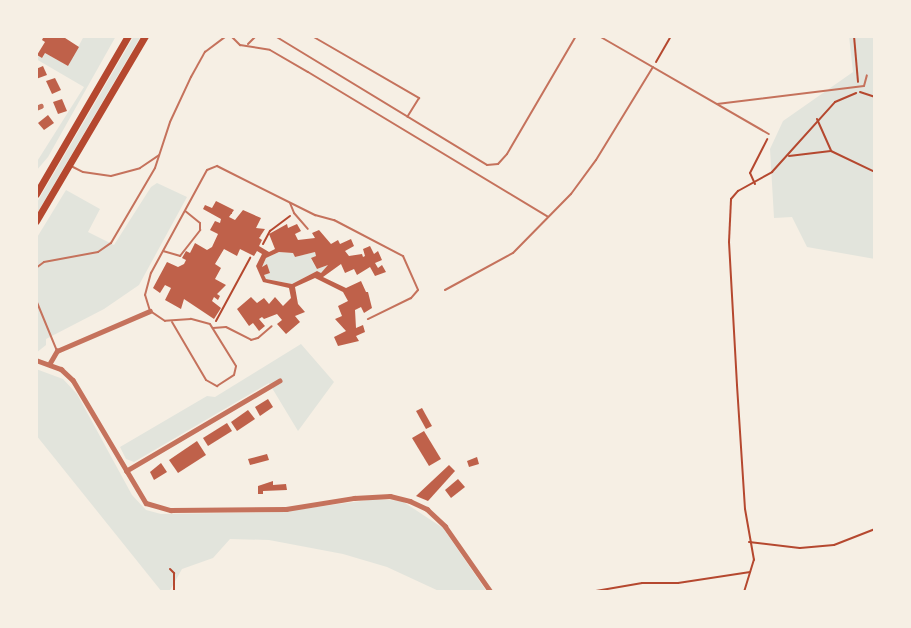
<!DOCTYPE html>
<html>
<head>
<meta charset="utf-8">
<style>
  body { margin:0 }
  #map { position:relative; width:911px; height:628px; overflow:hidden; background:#f6efe4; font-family:"Fira Sans Condensed",sans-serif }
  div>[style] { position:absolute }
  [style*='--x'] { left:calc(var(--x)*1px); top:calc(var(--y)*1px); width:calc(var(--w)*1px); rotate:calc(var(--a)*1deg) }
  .green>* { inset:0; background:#e2e4dc }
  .building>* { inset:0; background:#bf614a }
  .path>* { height:2px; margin:-1px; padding:0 1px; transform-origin:1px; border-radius:1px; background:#b5482f }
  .service>* { height:2px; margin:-1px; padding:0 1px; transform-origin:1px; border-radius:1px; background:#c5725c }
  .minor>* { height:4.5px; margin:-2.25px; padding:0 2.25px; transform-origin:2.25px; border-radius:2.25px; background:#c5725c }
  .trunk>* { height:7px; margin:-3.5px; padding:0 3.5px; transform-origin:3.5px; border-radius:3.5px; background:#b5482f }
  span { translate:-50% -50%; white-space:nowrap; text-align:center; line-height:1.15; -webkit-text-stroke:4px #f6efe4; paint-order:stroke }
  .frame { position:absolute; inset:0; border:38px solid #f6efe4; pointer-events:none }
</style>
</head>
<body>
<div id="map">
  <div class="green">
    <div style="clip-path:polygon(84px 36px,116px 36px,48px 157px,36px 171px,36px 163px,84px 87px,36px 59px,36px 52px,42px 58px,45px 53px,68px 66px)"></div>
    <div style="clip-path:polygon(134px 36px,141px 36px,36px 215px,36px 204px)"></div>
    <div style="clip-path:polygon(849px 36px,875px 36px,875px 259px,807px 247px,792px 217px,774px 218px,770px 149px,783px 121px,853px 72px)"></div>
    <div style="clip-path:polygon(157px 183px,187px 197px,139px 285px,104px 309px,46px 339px,46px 345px,36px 353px,36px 239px,66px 190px,100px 209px,88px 232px,114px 245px,151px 187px)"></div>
    <div style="clip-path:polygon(279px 252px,293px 253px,295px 257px,315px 252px,316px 256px,311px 259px,317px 269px,328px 265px,321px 273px,317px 271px,292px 284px,266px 279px,264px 275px,270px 273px,267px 264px,262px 267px,266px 258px)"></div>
    <div style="clip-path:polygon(301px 344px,334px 382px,298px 431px,269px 383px,134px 462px,126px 459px,120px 447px,207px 396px,215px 397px)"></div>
    <div style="clip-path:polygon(36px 369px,63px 379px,77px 394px,132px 495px,146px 510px,161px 514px,279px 512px,376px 499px,402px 501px,443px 528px,487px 592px,441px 592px,387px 567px,343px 554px,269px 540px,230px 539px,213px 558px,182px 569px,169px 592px,162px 592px,36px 435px)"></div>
  </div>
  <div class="building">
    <div style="clip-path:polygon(44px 36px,62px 36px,79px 47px,68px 66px,45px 53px,42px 58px,37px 55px,45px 42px,42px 40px)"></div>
    <div style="clip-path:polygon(43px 66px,47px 75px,36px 79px,36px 69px)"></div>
    <div style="clip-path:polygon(55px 78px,61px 90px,52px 94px,46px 81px)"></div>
    <div style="clip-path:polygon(62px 99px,67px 111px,58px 114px,53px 102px)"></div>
    <div style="clip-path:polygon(48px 115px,54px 123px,44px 130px,38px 123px)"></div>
    <div style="clip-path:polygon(evenodd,216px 201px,234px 210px,229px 217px,235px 220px,243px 210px,261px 218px,256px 228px,265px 229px,259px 238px,262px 240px,259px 246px,269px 252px,275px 249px,269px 234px,287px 224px,288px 228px,297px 224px,301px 231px,295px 234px,298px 240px,315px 238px,312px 233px,319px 230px,331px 244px,338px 240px,340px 244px,351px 239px,354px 246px,345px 251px,349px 256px,362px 254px,363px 257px,365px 256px,363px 249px,370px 246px,374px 254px,378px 251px,382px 260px,375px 263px,378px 268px,382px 265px,386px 272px,375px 276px,370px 267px,357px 275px,354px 269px,345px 273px,341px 264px,323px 277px,346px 288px,361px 281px,366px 292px,368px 292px,372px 308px,364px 313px,361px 307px,355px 310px,356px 328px,363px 325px,365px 332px,356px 336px,359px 341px,338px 346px,334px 337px,346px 331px,335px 319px,342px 316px,338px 306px,348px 301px,343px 292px,315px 278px,295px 287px,298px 304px,305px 312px,295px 316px,300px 322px,286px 334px,277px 324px,282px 320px,277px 314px,264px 319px,262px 317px,259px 319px,265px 326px,259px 331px,253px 323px,249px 326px,237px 309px,251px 297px,257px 303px,264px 298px,269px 304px,275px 297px,283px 306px,291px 298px,289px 288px,263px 282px,256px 266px,262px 254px,257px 251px,254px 256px,240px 249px,237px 256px,224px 249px,215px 264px,221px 268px,215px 279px,226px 285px,217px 294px,220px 296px,218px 300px,214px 297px,212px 301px,221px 308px,214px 319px,184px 299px,181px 309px,165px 300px,171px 288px,165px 285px,160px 293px,153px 288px,167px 262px,178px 267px,184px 264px,186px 260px,182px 258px,186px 251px,190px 253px,195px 243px,207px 250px,212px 247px,218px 234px,210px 230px,215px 221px,220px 223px,221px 219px,203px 209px,205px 205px,212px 208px,216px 201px,279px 252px,293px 253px,295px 257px,315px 252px,316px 256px,311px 258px,317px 269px,328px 265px,321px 273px,317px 271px,292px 284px,266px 279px,264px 275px,270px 273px,267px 264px,262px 267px,266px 258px,279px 252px)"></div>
    <div style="clip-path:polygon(268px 399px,273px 407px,260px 416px,255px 407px)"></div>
    <div style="clip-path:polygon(422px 408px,432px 426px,426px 429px,416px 411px)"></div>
    <div style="clip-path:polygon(248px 410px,255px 419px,237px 431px,231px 422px)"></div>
    <div style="clip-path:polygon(227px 423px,232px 431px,208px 446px,203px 438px)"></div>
    <div style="clip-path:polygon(424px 431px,441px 459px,429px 466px,412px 438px)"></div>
    <div style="clip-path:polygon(197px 441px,206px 455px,178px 473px,169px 460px)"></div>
    <div style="clip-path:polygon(267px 454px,269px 460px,250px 465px,248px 459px)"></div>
    <div style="clip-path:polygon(477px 457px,479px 464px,469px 467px,467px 461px)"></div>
    <div style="clip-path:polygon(161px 463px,167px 472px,154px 480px,150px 472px)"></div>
    <div style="clip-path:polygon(449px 465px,455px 471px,428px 501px,416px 496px)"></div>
    <div style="clip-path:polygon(458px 479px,465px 487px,451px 498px,445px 490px)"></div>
    <div style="clip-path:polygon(273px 481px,273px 485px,286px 484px,287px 490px,263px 491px,263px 494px,258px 494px,258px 486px)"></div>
  </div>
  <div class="path">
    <div style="--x:854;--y:36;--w:46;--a:85"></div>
    <div style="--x:656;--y:62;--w:30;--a:-60"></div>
    <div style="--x:860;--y:92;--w:16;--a:18"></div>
    <div style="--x:817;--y:119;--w:35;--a:66"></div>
    <div style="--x:831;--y:151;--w:49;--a:25.5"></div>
    <div style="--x:789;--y:156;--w:42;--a:-6.8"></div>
    <div style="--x:755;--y:184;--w:12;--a:-114"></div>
    <div style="--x:750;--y:173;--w:38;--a:-63"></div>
    <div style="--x:263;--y:244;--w:15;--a:-62"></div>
    <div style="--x:270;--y:231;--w:25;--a:-37"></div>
    <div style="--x:216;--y:321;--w:72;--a:-61.6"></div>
    <div style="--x:749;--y:542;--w:51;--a:6.7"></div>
    <div style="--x:800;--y:548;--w:34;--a:-5"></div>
    <div style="--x:834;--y:545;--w:44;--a:-21.3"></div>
    <div style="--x:170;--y:569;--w:6;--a:45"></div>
    <div style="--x:174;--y:573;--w:19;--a:90"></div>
    <div style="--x:590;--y:592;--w:53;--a:-9.8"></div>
    <div style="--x:642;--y:583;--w:36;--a:0"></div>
    <div style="--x:678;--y:583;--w:73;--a:-8.7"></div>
    <div style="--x:744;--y:592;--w:34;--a:-73"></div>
    <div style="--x:754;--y:560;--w:52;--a:-100"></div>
    <div style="--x:745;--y:509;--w:124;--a:-93.7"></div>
    <div style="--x:737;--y:385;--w:143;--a:-93.2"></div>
    <div style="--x:729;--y:242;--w:43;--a:-87.3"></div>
    <div style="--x:731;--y:199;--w:11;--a:-49"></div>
    <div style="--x:738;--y:191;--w:39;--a:-29"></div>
    <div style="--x:772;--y:172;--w:94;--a:-48"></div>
    <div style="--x:835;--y:102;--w:23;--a:-23"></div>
  </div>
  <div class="service">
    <div style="--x:231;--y:36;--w:13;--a:45"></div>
    <div style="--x:240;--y:45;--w:30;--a:9"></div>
    <div style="--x:270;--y:50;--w:44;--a:30.1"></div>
    <div style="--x:308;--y:72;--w:280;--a:31.1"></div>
    <div style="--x:275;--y:36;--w:248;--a:31.3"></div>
    <div style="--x:487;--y:165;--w:11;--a:-5"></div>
    <div style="--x:498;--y:164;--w:13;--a:-48"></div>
    <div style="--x:507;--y:154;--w:137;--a:-59.7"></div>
    <div style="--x:312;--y:36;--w:124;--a:30.1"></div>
    <div style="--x:419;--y:98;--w:22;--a:122"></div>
    <div style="--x:599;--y:36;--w:196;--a:30"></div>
    <div style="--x:248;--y:44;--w:11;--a:-45"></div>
    <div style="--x:717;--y:104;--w:148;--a:-7"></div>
    <div style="--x:864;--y:86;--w:11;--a:-75"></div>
    <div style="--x:71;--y:166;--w:13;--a:27"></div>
    <div style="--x:83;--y:172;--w:28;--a:8"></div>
    <div style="--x:111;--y:176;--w:30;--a:-15"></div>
    <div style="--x:140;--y:168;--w:23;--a:-34"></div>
    <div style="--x:290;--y:203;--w:11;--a:68"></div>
    <div style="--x:294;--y:213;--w:21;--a:49"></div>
    <div style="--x:163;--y:251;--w:18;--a:16"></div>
    <div style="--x:180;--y:256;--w:33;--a:-52"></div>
    <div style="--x:200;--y:230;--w:7;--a:-90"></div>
    <div style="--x:200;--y:223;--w:19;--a:-141"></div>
    <div style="--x:36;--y:268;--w:10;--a:-37"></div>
    <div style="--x:44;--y:262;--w:55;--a:-10.5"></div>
    <div style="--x:98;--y:252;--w:16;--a:-35"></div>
    <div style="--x:111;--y:243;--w:87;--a:-59.6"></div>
    <div style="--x:155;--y:168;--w:48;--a:-71.9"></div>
    <div style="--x:170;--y:122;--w:50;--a:-65"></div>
    <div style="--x:191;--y:77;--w:29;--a:-61"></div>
    <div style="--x:205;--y:52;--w:26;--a:-37"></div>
    <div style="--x:445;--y:290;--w:77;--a:-28.6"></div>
    <div style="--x:513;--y:253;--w:83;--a:-45.5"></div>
    <div style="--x:571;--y:194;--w:42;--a:-53.7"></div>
    <div style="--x:596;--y:160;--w:109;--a:-58.5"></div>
    <div style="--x:36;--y:300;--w:55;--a:67.6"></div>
    <div style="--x:172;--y:322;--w:67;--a:59.6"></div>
    <div style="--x:206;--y:380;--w:13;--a:29"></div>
    <div style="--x:217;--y:386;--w:20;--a:-33"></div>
    <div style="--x:234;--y:375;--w:9;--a:-77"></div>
    <div style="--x:236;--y:366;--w:49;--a:-121.8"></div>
    <div style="--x:210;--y:324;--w:20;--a:-165"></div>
    <div style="--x:191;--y:319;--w:26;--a:176"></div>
    <div style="--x:165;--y:321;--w:18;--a:-146"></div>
    <div style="--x:150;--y:311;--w:17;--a:-107"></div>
    <div style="--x:145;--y:295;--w:23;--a:-75"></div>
    <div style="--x:151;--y:273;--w:117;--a:-61.5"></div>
    <div style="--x:207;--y:170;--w:11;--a:-22"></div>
    <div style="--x:217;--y:166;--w:110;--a:26.6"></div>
    <div style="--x:315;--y:215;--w:20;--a:15"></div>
    <div style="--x:334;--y:220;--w:78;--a:27.6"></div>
    <div style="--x:403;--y:256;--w:37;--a:66"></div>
    <div style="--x:418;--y:290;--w:11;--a:131"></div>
    <div style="--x:411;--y:298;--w:48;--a:154"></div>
    <div style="--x:213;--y:328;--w:13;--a:-4"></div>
    <div style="--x:226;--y:327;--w:28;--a:27"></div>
    <div style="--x:251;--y:340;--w:7;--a:-16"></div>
    <div style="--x:258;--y:338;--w:18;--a:-41"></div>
  </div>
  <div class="minor">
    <div style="--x:36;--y:108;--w:5;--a:-22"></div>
    <div style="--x:36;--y:360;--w:27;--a:20"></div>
    <div style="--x:61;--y:369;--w:16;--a:43"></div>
    <div style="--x:73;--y:380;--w:143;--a:59.3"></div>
    <div style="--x:146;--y:503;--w:26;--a:16"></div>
    <div style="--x:171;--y:510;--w:115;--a:-0.5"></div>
    <div style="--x:286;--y:509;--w:69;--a:-9.2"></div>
    <div style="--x:354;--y:498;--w:36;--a:-3"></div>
    <div style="--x:390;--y:496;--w:21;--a:14"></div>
    <div style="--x:410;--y:501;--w:19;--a:25"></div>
    <div style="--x:427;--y:509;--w:25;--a:43"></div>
    <div style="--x:445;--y:526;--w:80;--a:55.1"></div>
    <div style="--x:50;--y:363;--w:14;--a:-60"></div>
    <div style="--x:57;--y:351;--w:101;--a:-23.3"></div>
    <div style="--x:126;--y:471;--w:178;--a:-30.5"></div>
  </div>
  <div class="trunk">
    <div style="--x:36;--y:194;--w:183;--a:-59.8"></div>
    <div style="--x:36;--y:221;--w:215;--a:-59.5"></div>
  </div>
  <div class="frame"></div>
</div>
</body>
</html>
